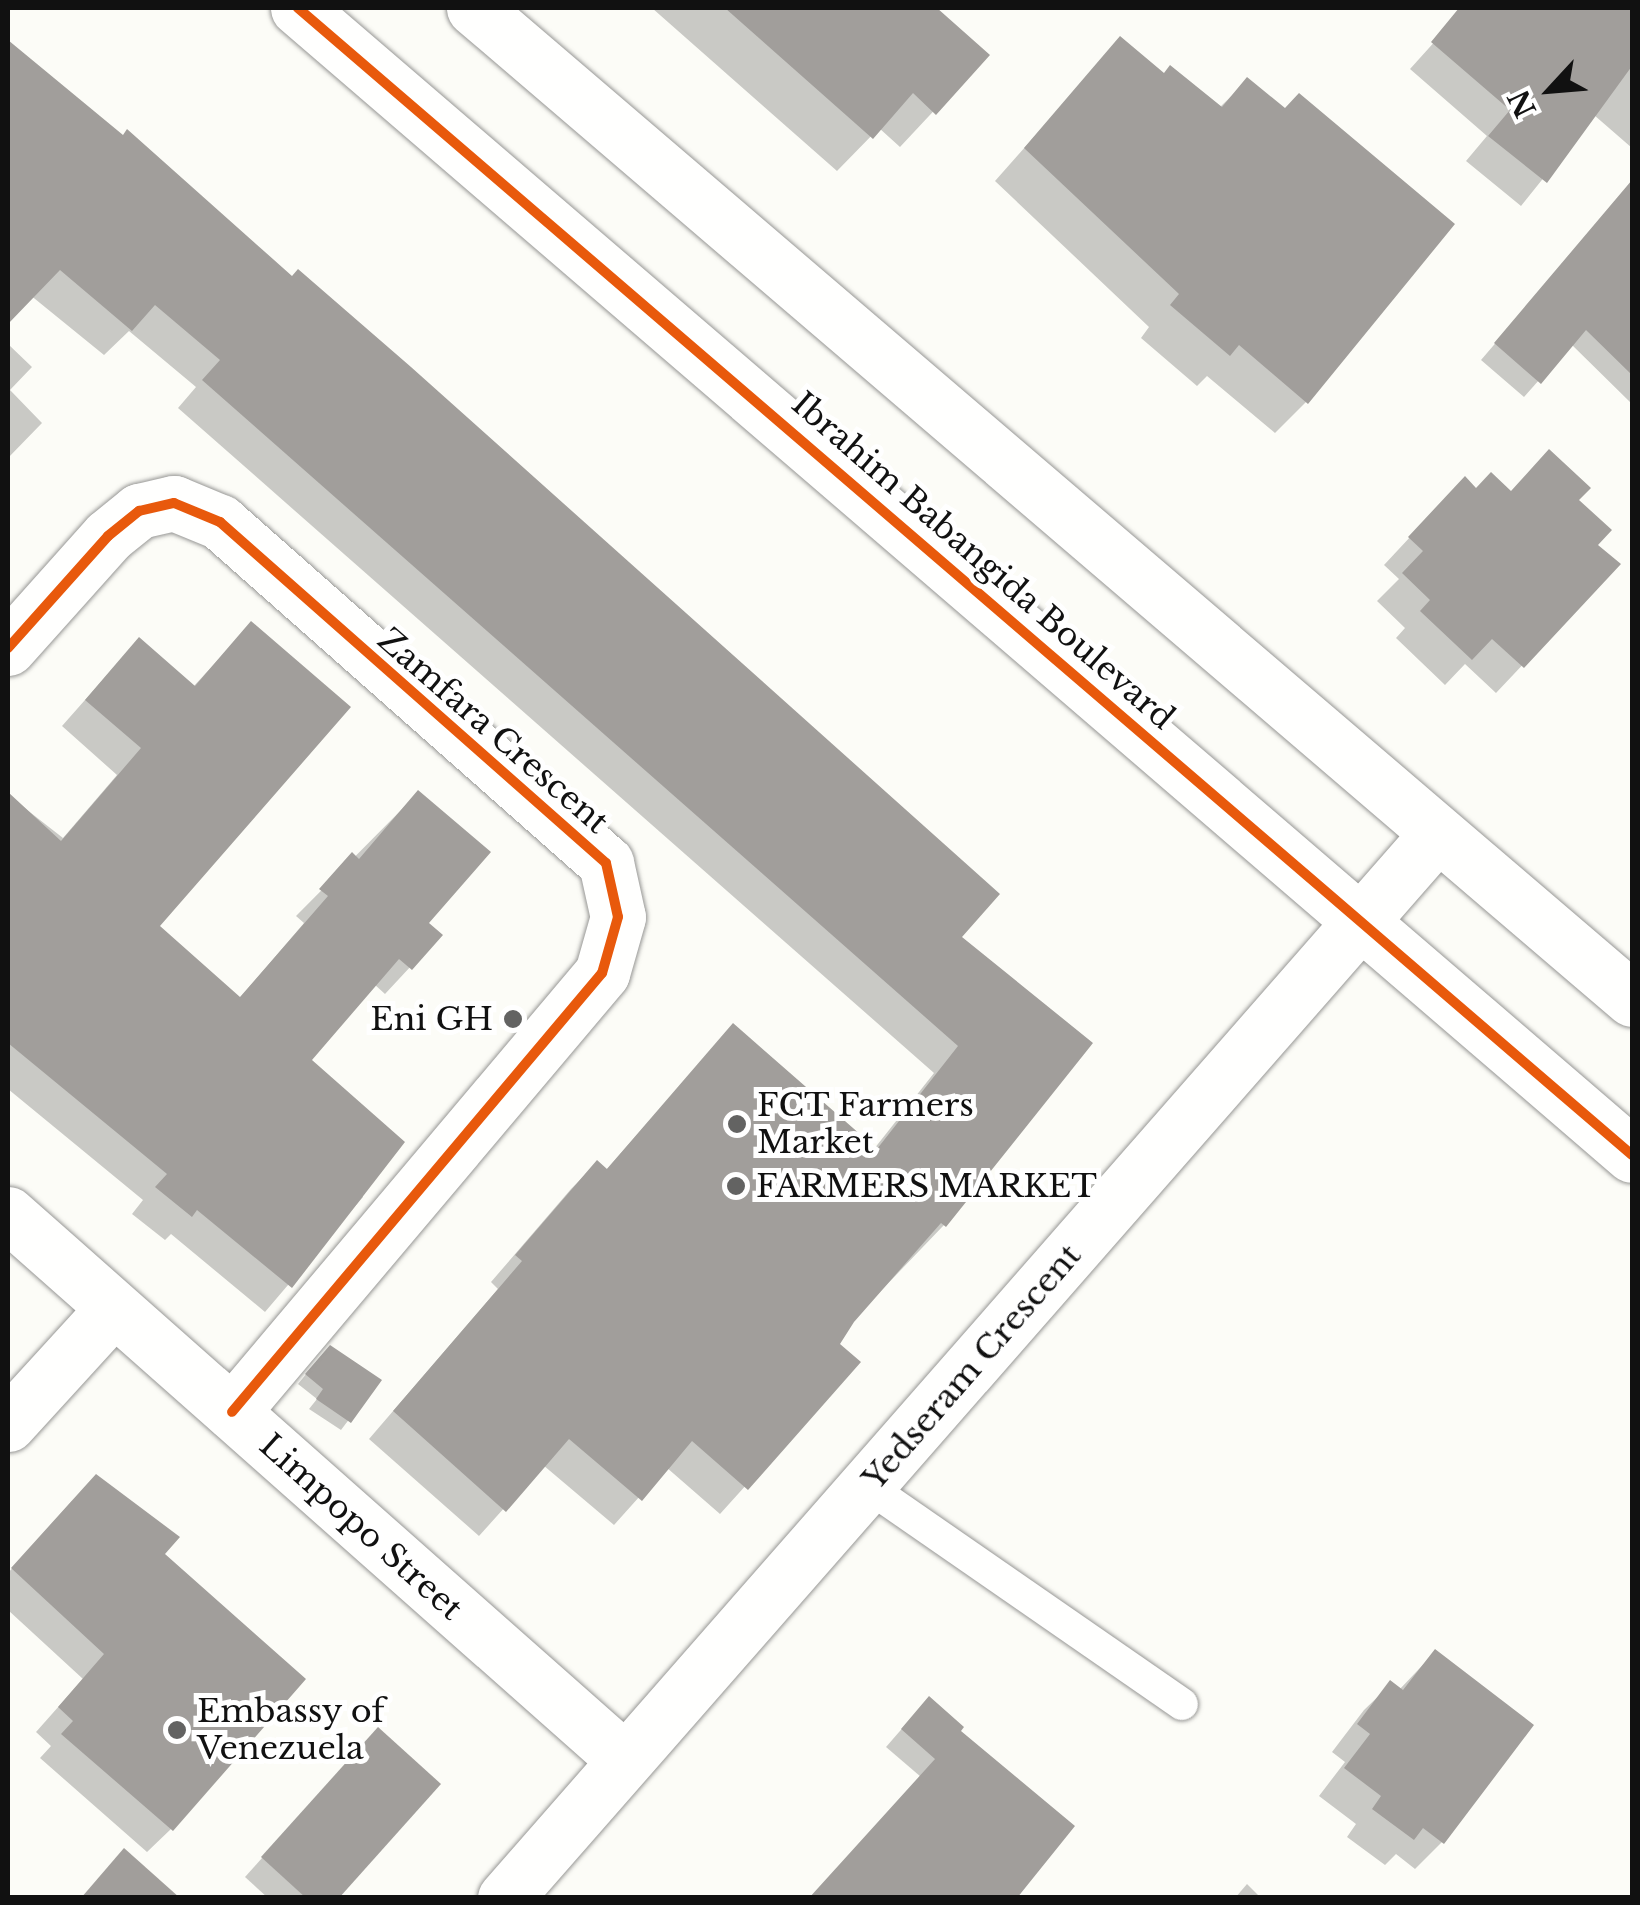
<!DOCTYPE html>
<html>
<head>
<meta charset="utf-8">
<style>
  body { margin:0 }
  #map { position:relative; width:1640px; height:1905px; overflow:hidden; background:#fcfcf7; font-family:"Libre Baskerville",serif }
  div>[style] { position:absolute }
  [style*='--x'] { left:calc(var(--x)*1px); top:calc(var(--y)*1px); width:calc(var(--w)*1px); rotate:calc(var(--a)*1deg) }
  .shadow>* { inset:0; background:#0003 }
  .building>* { inset:0; background:#a19e9b }
  .roads { filter:drop-shadow(0 0 2px #979795) drop-shadow(0 0 2px #979795) }
  .service>* { height:32px; margin:-16px; padding:0 16px; transform-origin:16px; border-radius:16px; background:#fffffe }
  .minor>* { height:55px; margin:-27.5px; padding:0 27.5px; transform-origin:27.5px; border-radius:27.5px; background:#fffffe }
  .tertiary>* { height:55px; margin:-27.5px; padding:0 27.5px; transform-origin:27.5px; border-radius:27.5px; background:#fffffe }
  .cycleway>* { height:10px; margin:-5px; padding:0 5px; transform-origin:5px; border-radius:5px; background:#e8590c }
  .dots>* { width:28px; height:28px; translate:-50% -50%; box-sizing:border-box; border:5px solid #fff; border-radius:50% }
  span { translate:-50% -50%; white-space:nowrap; text-align:center; line-height:1.15; -webkit-text-stroke:10px #fff; paint-order:stroke }
  .street-label { font-size:32px; color:#111 }
  .poi-label { font-size:32px; color:#111 }
  .right { translate:-100% -50%; text-align:right }
  .left { translate:0 -50%; text-align:left }
  .frame { position:absolute; inset:0; border:10px solid #111; pointer-events:none }
  .north { position:absolute; left:1500px; top:40px; width:100px; height:100px; -webkit-text-stroke:8px #fff; paint-order:stroke; rotate:244deg; font-size:28px; font-weight:700; line-height:40px; text-align:center; color:#111 }
  .north::after { content:''; display:block; margin:auto; width:35px; height:45px; background:#111; clip-path:polygon(50% 0,100% 100%,50% 72%,0 100%) }
</style>
</head>
<body>
<div id="map">
  <div class="shadow">
    <div style="clip-path:polygon(652px 8px,934px 8px,986px 55px,900px 147px,879px 128px,837px 171px)"></div>
    <div style="clip-path:polygon(1465px 8px,1632px 8px,1632px 148px,1594px 115px,1521px 206px,1466px 161px,1487px 136px,1410px 69px)"></div>
    <div style="clip-path:polygon(1121px 39px,1163px 76px,1219px 108px,1248px 80px,1284px 111px,1306px 402px,1275px 433px,1207px 376px,1197px 386px,1141px 338px,1149px 327px,995px 181px)"></div>
    <div style="clip-path:polygon(8px 42px,959px 938px,1090px 1044px,944px 1225px,852px 1321px,837px 1344px,857px 1362px,720px 1514px,666px 1467px,614px 1525px,543px 1465px,479px 1536px,369px 1439px,498px 1289px,491px 1282px,571px 1189px,597px 1163px,605px 1171px,733px 1026px,874px 1149px,934px 1073px,178px 408px,196px 387px,129px 331px,104px 355px,8px 277px)"></div>
    <div style="clip-path:polygon(1571px 255px,1632px 315px,1632px 404px,1571px 344px,1524px 397px,1481px 360px)"></div>
    <div style="clip-path:polygon(8px 344px,32px 367px,10px 390px,42px 423px,8px 458px)"></div>
    <div style="clip-path:polygon(1476px 491px,1576px 500px,1595px 545px,1618px 564px,1496px 693px,1465px 664px,1445px 685px,1396px 638px,1405px 628px,1377px 601px,1399px 579px,1384px 565px,1439px 506px)"></div>
    <div style="clip-path:polygon(251px 624px,157px 927px,239px 999px,304px 923px,296px 916px,418px 793px,425px 923px,439px 936px,385px 994px,374px 984px,308px 1060px,363px 1197px,265px 1312px,171px 1234px,165px 1240px,132px 1214px,143px 1200px,8px 1089px,8px 795px,63px 838px,117px 775px,62px 726px,115px 666px,193px 687px)"></div>
    <div style="clip-path:polygon(321px 1356px,378px 1381px,341px 1430px,309px 1409px,317px 1399px,298px 1384px)"></div>
    <div style="clip-path:polygon(72px 1501px,162px 1555px,171px 1829px,147px 1852px,40px 1758px,51px 1746px,36px 1732px,83px 1679px,8px 1610px,8px 1573px)"></div>
    <div style="clip-path:polygon(1435px 1652px,1442px 1842px,1415px 1869px,1396px 1854px,1385px 1865px,1347px 1837px,1356px 1824px,1319px 1796px,1345px 1762px,1332px 1752px,1364px 1710px,1391px 1684px,1399px 1690px)"></div>
    <div style="clip-path:polygon(913px 1716px,961px 1727px,921px 1777px,886px 1747px)"></div>
    <div style="clip-path:polygon(360px 1748px,336px 1898px,268px 1898px,245px 1877px)"></div>
    <div style="clip-path:polygon(1247px 1884px,1261px 1898px,1235px 1898px)"></div>
  </div>
  <div class="building">
    <div style="clip-path:polygon(725px 8px,937px 8px,990px 55px,936px 115px,913px 93px,873px 139px)"></div>
    <div style="clip-path:polygon(1459px 8px,1632px 8px,1632px 66px,1547px 183px,1488px 136px,1510px 110px,1431px 42px)"></div>
    <div style="clip-path:polygon(1120px 36px,1164px 73px,1170px 65px,1222px 107px,1247px 77px,1285px 108px,1299px 93px,1455px 224px,1308px 404px,1239px 345px,1230px 356px,1170px 305px,1179px 294px,1024px 148px)"></div>
    <div style="clip-path:polygon(8px 40px,123px 135px,127px 129px,292px 276px,298px 269px,411px 367px,1000px 894px,962px 937px,1093px 1043px,946px 1227px,941px 1223px,854px 1322px,840px 1344px,861px 1362px,748px 1490px,692px 1441px,642px 1501px,569px 1439px,506px 1512px,393px 1411px,522px 1261px,515px 1255px,597px 1160px,607px 1169px,733px 1023px,877px 1149px,958px 1046px,202px 380px,220px 360px,155px 305px,132px 331px,60px 270px,8px 324px)"></div>
    <div style="clip-path:polygon(1632px 180px,1632px 375px,1586px 330px,1541px 384px,1494px 343px)"></div>
    <div style="clip-path:polygon(1549px 449px,1591px 488px,1579px 500px,1612px 530px,1598px 545px,1621px 564px,1524px 668px,1492px 639px,1472px 660px,1420px 611px,1430px 600px,1402px 573px,1423px 551px,1408px 537px,1465px 476px,1476px 488px,1491px 472px,1511px 491px)"></div>
    <div style="clip-path:polygon(251px 621px,351px 707px,160px 926px,240px 997px,328px 896px,319px 889px,352px 852px,359px 859px,418px 790px,491px 852px,429px 923px,443px 935px,412px 970px,399px 959px,312px 1060px,405px 1142px,292px 1288px,197px 1210px,192px 1217px,155px 1187px,167px 1174px,8px 1043px,8px 792px,61px 841px,141px 748px,85px 700px,139px 637px,195px 686px)"></div>
    <div style="clip-path:polygon(330px 1345px,382px 1380px,351px 1423px,316px 1399px,323px 1389px,305px 1374px)"></div>
    <div style="clip-path:polygon(96px 1474px,180px 1537px,165px 1554px,306px 1679px,173px 1831px,61px 1734px,73px 1721px,58px 1707px,104px 1654px,11px 1568px)"></div>
    <div style="clip-path:polygon(1435px 1649px,1534px 1725px,1444px 1844px,1423px 1828px,1414px 1840px,1372px 1809px,1381px 1796px,1344px 1768px,1370px 1734px,1357px 1724px,1390px 1680px,1403px 1690px)"></div>
    <div style="clip-path:polygon(929px 1696px,964px 1727px,961px 1731px,1075px 1826px,1017px 1898px,809px 1898px,935px 1759px,901px 1729px)"></div>
    <div style="clip-path:polygon(378px 1727px,441px 1784px,339px 1898px,306px 1898px,261px 1857px)"></div>
    <div style="clip-path:polygon(124px 1848px,180px 1898px,81px 1898px)"></div>
  </div>
  <div class="roads">
    <div class="service">
      <div style="--x:867;--y:1486;--w:383;--a:34.7"></div>
    </div>
    <div class="minor">
      <div style="--x:8;--y:648;--w:150;--a:-48.2"></div>
      <div style="--x:108;--y:536;--w:40;--a:-39"></div>
      <div style="--x:139;--y:511;--w:36;--a:-13"></div>
      <div style="--x:174;--y:503;--w:50;--a:22.4"></div>
      <div style="--x:220;--y:522;--w:515;--a:41.46"></div>
      <div style="--x:606;--y:863;--w:55;--a:77.5"></div>
      <div style="--x:618;--y:917;--w:58;--a:105.9"></div>
      <div style="--x:602;--y:973;--w:574;--a:130.13"></div>
      <div style="--x:8;--y:1214;--w:824;--a:41.51"></div>
      <div style="--x:8;--y:1424;--w:156;--a:-47.6"></div>
      <div style="--x:505;--y:1898;--w:1414;--a:-48.78"></div>
    </div>
    <div class="tertiary">
      <div style="--x:298;--y:8;--w:1759;--a:40.69"></div>
      <div style="--x:474;--y:8;--w:1524;--a:40.56"></div>
    </div>
  </div>
  <div class="cycleway">
    <div style="--x:298;--y:8;--w:1759;--a:40.69"></div>
    <div style="--x:8;--y:648;--w:150;--a:-48.2"></div>
    <div style="--x:108;--y:536;--w:40;--a:-39"></div>
    <div style="--x:139;--y:511;--w:36;--a:-13"></div>
    <div style="--x:174;--y:503;--w:50;--a:22.4"></div>
    <div style="--x:220;--y:522;--w:515;--a:41.46"></div>
    <div style="--x:606;--y:863;--w:55;--a:77.5"></div>
    <div style="--x:618;--y:917;--w:58;--a:105.9"></div>
    <div style="--x:602;--y:973;--w:574;--a:130.13"></div>
  </div>
  <div class="dots">
    <div style="left:513px;top:1019px;background:#636362"></div>
    <div style="left:737px;top:1124px;background:#636362"></div>
    <div style="left:736px;top:1186px;background:#636362"></div>
    <div style="left:177px;top:1730px;background:#636362"></div>
  </div>
  <div class="street-label">
    <span style="left:983px;top:561px;rotate:41deg">Ibrahim Babangida Boulevard</span>
    <span style="left:493px;top:731px;rotate:41deg">Zamfara Crescent</span>
    <span style="left:972px;top:1367px;rotate:-49deg">Yedseram Crescent</span>
    <span style="left:361px;top:1527px;rotate:42deg">Limpopo Street</span>
  </div>
  <div class="poi-label">
    <span class="right" style="left:493px;top:1019px">Eni GH</span>
    <span class="left" style="left:757px;top:1124px">FCT Farmers<br>Market</span>
    <span class="left" style="left:756px;top:1186px">FARMERS MARKET</span>
    <span class="left" style="left:197px;top:1730px">Embassy of<br>Venezuela</span>
  </div>
  <div class="frame"></div>
  <div class="north">N</div>
</div>
</body>
</html>
